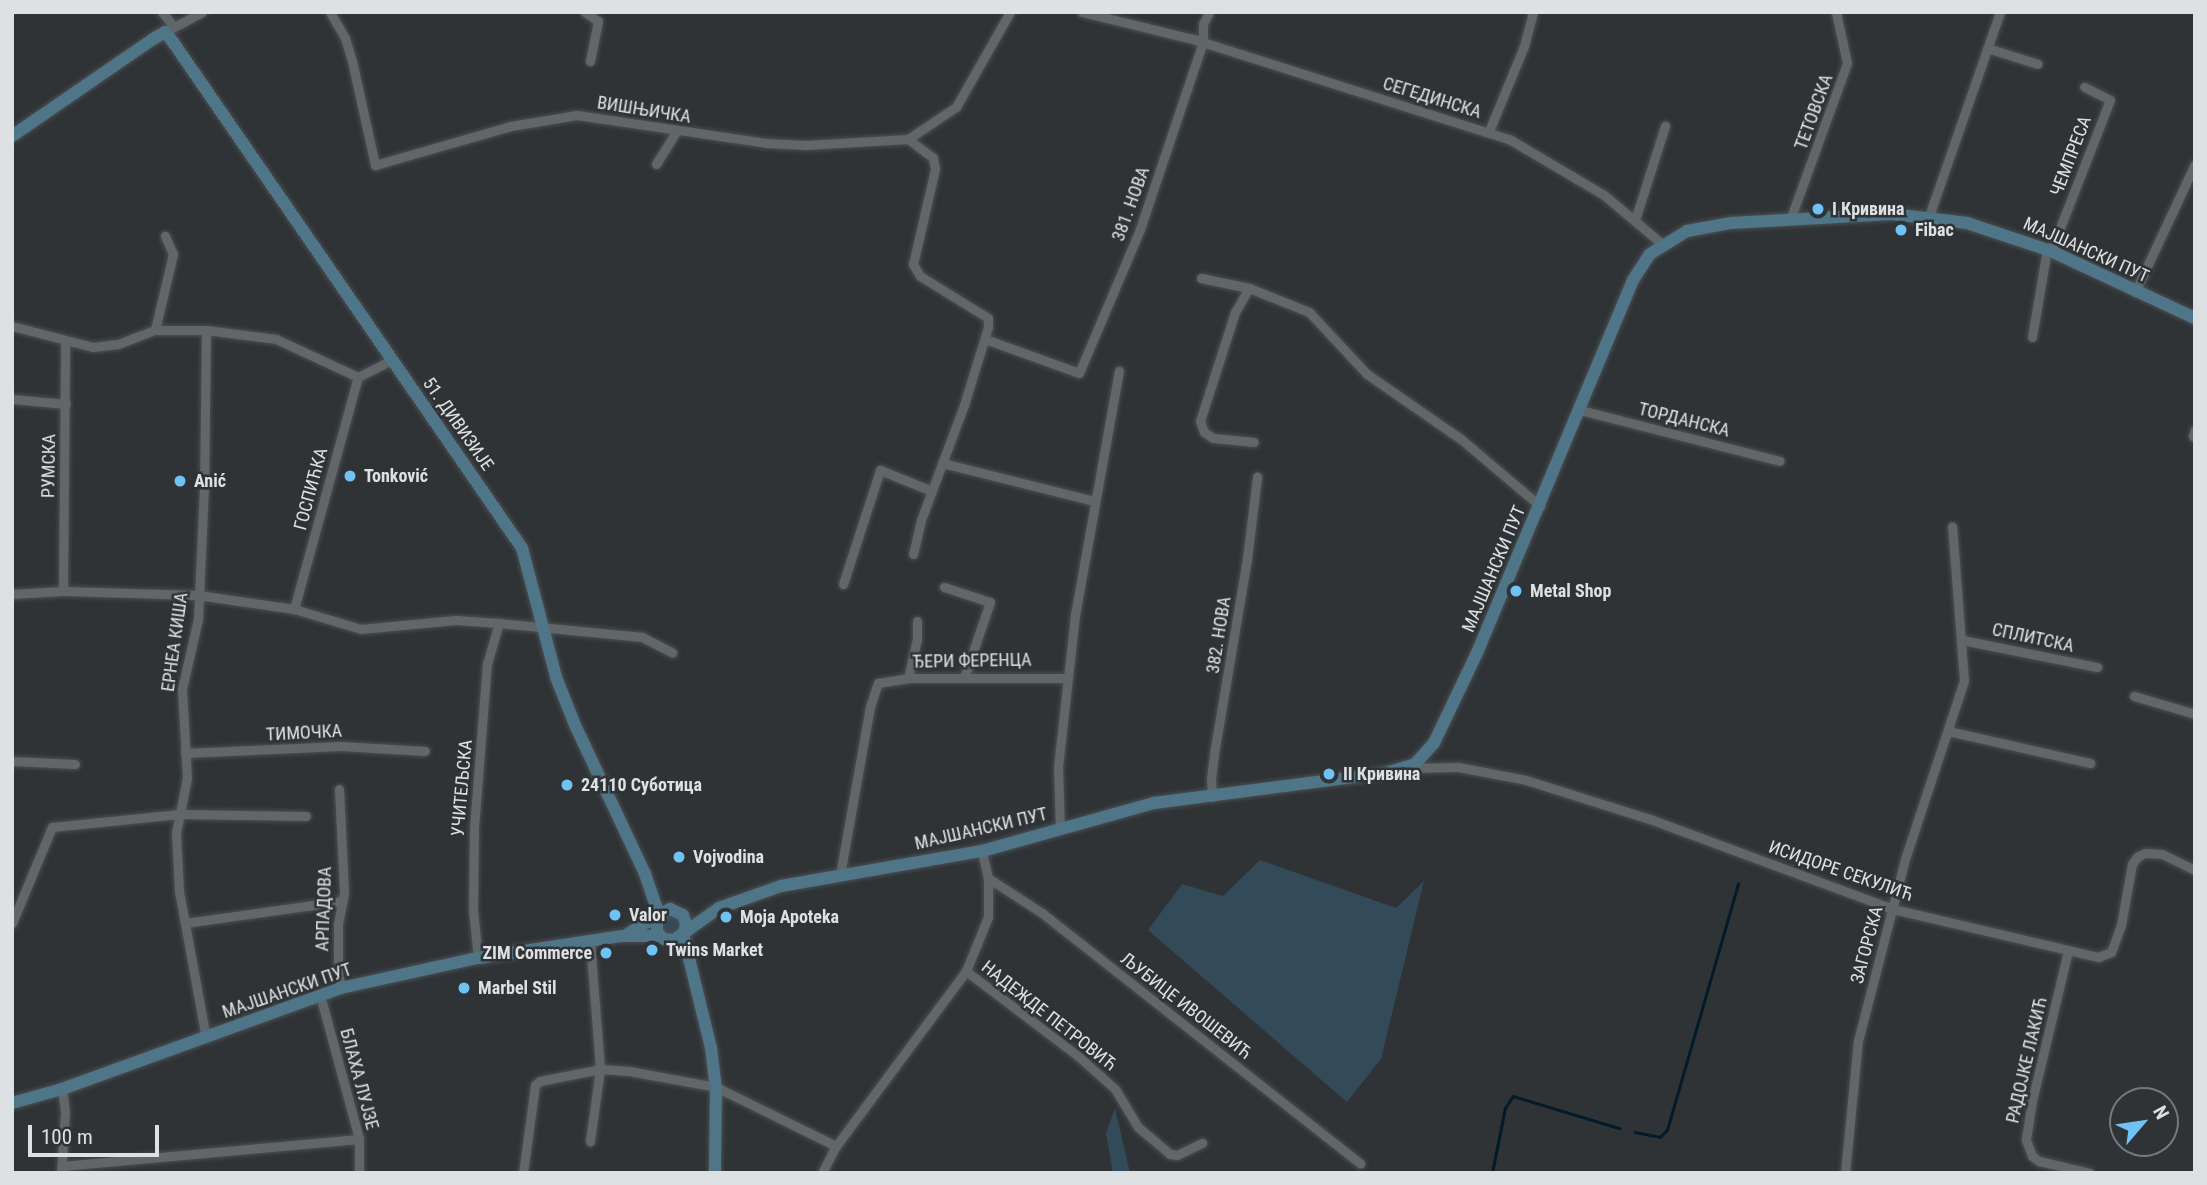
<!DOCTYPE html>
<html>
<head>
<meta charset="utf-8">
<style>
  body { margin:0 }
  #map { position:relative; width:2207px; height:1185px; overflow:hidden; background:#2f3336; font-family:"Roboto Condensed",sans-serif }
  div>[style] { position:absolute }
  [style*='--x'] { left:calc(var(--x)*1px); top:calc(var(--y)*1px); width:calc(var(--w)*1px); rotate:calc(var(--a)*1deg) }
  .green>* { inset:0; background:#334a59 }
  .round { border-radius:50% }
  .stream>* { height:2.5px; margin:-1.25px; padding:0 1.25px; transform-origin:1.25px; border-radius:1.25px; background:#011b2b }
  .roads { filter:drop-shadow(0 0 2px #4b4e50) drop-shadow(0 0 2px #4b4e50) }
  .street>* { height:9px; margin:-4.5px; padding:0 4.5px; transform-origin:4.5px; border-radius:4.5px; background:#616669 }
  .secondary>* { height:12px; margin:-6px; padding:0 6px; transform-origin:6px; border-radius:6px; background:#4f7588 }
  .dots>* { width:19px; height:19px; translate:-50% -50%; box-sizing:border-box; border:4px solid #2f3336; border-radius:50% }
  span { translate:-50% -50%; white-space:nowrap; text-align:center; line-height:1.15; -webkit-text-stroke:5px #2f3336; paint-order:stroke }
  .street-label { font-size:18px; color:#dee1e3 }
  .poi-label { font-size:18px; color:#dee1e3; font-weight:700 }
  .left { translate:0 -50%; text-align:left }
  .right { translate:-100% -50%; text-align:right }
  .frame { position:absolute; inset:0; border:14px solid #dee1e3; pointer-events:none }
  .north { position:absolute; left:2109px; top:1087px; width:70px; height:70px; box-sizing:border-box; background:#2f3336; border:2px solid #75797b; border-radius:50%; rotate:61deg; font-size:19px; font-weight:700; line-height:28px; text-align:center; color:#dee1e3 }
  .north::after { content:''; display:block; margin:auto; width:24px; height:32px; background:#6fc2f4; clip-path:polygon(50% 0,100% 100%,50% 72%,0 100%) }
  .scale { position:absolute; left:28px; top:1125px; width:131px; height:32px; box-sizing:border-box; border:4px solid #dee1e3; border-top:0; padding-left:9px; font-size:21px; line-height:24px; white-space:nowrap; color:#dee1e3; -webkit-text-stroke:5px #2f3336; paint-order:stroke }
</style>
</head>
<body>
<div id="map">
  <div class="green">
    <div style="clip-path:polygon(1260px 860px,1396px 908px,1424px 881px,1381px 1059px,1347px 1102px,1148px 930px,1182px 884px,1223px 896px)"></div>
    <div class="round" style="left:662px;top:915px;width:18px;height:18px"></div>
    <div style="clip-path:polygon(1115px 1108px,1130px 1173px,1113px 1173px,1106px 1133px)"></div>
  </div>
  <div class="stream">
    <div style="--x:1635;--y:1132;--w:25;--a:11"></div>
    <div style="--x:1660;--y:1137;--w:10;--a:-45"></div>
    <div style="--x:1667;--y:1130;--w:256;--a:-73.9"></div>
    <div style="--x:1492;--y:1173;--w:66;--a:-78.7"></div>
    <div style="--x:1505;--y:1108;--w:14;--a:-56"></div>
    <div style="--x:1513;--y:1096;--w:111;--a:16.8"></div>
  </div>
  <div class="roads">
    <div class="street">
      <div style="--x:162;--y:12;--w:19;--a:51"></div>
      <div style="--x:330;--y:12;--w:30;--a:60"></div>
      <div style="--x:345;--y:38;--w:24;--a:73"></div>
      <div style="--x:352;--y:61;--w:107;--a:77.5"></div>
      <div style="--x:375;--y:165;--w:141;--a:-16"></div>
      <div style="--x:511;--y:126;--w:67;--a:-9.5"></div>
      <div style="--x:577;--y:115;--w:191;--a:8.4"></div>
      <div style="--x:766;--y:143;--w:40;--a:2.9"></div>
      <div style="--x:806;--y:145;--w:102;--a:-3.4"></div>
      <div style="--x:908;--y:139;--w:58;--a:-33.7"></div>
      <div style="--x:956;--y:107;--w:109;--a:-60.4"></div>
      <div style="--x:585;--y:12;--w:16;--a:35"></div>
      <div style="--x:598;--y:21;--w:41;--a:101.3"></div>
      <div style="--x:1082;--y:12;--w:114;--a:13.7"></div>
      <div style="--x:1193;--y:39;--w:331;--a:17.6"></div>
      <div style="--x:1509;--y:139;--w:110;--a:30.5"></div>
      <div style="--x:1604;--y:195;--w:76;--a:40.2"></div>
      <div style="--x:165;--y:32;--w:42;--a:-28.4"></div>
      <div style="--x:1987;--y:48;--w:53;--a:17.4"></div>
      <div style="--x:1489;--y:131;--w:92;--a:-67.6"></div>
      <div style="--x:1524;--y:46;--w:35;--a:-75"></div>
      <div style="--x:908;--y:139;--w:31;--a:37"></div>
      <div style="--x:933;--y:158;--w:11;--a:80"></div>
      <div style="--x:935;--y:169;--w:98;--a:103"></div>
      <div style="--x:913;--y:264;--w:14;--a:60"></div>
      <div style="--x:920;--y:276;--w:80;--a:31.7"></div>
      <div style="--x:988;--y:318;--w:9;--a:90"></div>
      <div style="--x:988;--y:327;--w:82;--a:107.1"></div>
      <div style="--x:964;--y:405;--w:123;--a:110.5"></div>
      <div style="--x:921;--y:520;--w:35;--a:103"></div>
      <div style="--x:656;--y:164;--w:39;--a:-58"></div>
      <div style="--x:1929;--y:216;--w:216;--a:-70.8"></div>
      <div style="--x:1635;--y:220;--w:99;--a:-72.3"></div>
      <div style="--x:1790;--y:220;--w:167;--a:-70"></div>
      <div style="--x:1847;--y:63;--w:52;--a:-102.2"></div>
      <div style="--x:2051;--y:251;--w:162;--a:-68.7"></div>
      <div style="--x:2110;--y:100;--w:29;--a:-153"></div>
      <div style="--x:1201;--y:278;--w:49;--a:11.8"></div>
      <div style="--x:1249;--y:288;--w:65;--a:21.8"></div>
      <div style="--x:1309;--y:312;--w:85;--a:46.9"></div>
      <div style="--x:1367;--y:374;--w:114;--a:34.7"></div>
      <div style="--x:1461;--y:439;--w:104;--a:40.3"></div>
      <div style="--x:1249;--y:288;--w:28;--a:120"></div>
      <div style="--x:1235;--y:312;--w:114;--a:107.8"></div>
      <div style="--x:1200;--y:421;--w:12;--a:70"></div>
      <div style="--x:1204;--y:432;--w:11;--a:34"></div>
      <div style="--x:1213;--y:438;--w:41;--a:5.6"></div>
      <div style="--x:2135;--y:292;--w:141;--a:-64.9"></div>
      <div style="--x:12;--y:326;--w:84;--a:14.5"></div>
      <div style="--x:93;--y:347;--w:25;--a:-7"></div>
      <div style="--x:118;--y:344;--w:40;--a:-21"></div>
      <div style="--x:155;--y:330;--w:51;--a:0"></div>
      <div style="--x:206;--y:330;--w:71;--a:7.3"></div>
      <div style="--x:276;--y:339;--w:90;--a:24.9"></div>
      <div style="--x:358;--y:377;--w:37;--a:-27"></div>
      <div style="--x:155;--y:330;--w:78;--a:-76.7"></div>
      <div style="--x:173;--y:254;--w:20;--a:-114"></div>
      <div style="--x:206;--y:330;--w:157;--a:90.7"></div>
      <div style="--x:204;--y:487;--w:132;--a:92.6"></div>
      <div style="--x:198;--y:619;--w:72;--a:102.9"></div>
      <div style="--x:182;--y:689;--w:89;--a:86.8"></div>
      <div style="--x:187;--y:778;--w:56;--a:101.3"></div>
      <div style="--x:176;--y:833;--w:58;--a:87"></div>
      <div style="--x:179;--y:891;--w:149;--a:79.6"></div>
      <div style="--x:2032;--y:337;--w:89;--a:-80.3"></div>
      <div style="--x:985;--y:339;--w:100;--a:19.9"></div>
      <div style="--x:1079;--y:373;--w:156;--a:-67"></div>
      <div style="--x:1140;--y:229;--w:197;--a:-71.4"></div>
      <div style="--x:1203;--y:42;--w:18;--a:-90"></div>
      <div style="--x:1203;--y:24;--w:13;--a:-63"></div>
      <div style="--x:12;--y:399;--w:54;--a:5.3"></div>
      <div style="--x:1580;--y:410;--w:206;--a:14.3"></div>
      <div style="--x:2193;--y:436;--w:6;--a:-72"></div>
      <div style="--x:942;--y:463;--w:157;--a:14"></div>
      <div style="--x:843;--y:584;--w:120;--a:-72"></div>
      <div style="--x:880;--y:470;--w:56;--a:22"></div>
      <div style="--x:944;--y:587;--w:48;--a:18.1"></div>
      <div style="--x:990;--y:602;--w:80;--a:108.9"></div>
      <div style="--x:63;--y:591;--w:250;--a:-89.5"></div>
      <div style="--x:12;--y:594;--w:51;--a:-3.4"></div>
      <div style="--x:63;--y:591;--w:135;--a:1.7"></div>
      <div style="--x:198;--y:595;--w:97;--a:8.3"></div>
      <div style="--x:294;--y:609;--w:70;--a:16.6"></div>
      <div style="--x:361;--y:629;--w:95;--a:-5.4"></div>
      <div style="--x:456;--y:620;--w:43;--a:4"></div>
      <div style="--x:499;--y:623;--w:144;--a:5.6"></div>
      <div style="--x:642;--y:637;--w:34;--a:27"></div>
      <div style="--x:294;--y:609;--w:241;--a:-74.6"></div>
      <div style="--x:1962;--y:640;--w:138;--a:11.3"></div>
      <div style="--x:908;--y:678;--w:39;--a:-77"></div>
      <div style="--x:917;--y:640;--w:19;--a:-90"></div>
      <div style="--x:2134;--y:696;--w:64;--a:16.4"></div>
      <div style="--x:1948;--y:731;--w:146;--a:12.7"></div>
      <div style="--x:185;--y:753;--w:156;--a:-2.6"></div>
      <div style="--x:341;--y:746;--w:84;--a:3.4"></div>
      <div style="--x:12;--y:761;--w:63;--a:2.7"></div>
      <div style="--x:1408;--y:768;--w:50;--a:-1.1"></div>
      <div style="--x:1458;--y:767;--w:69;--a:10.8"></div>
      <div style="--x:1526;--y:780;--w:130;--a:17.5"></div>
      <div style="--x:1650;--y:819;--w:259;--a:20.3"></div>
      <div style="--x:1893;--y:909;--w:211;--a:13.2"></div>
      <div style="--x:2098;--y:957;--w:14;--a:-21"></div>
      <div style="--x:2111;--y:952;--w:5;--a:-68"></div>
      <div style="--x:2113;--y:947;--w:23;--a:-70"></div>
      <div style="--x:2121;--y:925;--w:62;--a:-79.8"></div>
      <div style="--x:2132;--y:864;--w:9;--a:-54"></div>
      <div style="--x:2137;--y:857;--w:9;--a:-27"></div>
      <div style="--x:2145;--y:853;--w:17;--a:3"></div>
      <div style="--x:2162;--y:854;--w:37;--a:26"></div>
      <div style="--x:339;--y:789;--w:104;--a:87.2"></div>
      <div style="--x:344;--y:893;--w:33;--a:101"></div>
      <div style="--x:338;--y:925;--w:48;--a:90"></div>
      <div style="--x:338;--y:973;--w:15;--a:79"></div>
      <div style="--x:1212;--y:797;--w:18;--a:-93"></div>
      <div style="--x:1211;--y:779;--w:31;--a:-83"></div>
      <div style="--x:1215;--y:748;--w:192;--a:-80.4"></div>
      <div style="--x:1247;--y:559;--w:83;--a:-83"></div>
      <div style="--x:1060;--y:830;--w:63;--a:-91.8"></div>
      <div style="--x:1058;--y:767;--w:153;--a:-83.6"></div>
      <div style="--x:1075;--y:615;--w:248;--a:-79.8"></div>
      <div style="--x:840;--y:875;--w:171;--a:-79.9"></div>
      <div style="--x:870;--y:707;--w:25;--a:-72"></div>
      <div style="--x:878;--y:683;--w:30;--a:-9"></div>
      <div style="--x:908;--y:678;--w:160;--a:0"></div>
      <div style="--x:988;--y:878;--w:64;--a:32.9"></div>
      <div style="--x:1042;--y:913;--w:405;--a:38.2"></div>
      <div style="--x:12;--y:923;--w:104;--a:-67.4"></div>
      <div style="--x:52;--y:827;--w:128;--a:-5.8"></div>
      <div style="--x:179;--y:814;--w:127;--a:0.9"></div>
      <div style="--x:185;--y:923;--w:159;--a:-8"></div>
      <div style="--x:590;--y:941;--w:128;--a:85.5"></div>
      <div style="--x:600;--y:1069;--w:73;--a:97.9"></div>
      <div style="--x:2068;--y:951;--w:154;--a:103.5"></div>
      <div style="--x:2032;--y:1101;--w:39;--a:99"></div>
      <div style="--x:2026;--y:1140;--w:17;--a:69"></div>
      <div style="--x:2032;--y:1156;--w:9;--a:36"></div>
      <div style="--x:2039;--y:1161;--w:52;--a:13.2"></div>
      <div style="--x:478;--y:958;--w:48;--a:-95.9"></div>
      <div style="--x:473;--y:910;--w:82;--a:-89.3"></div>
      <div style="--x:474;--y:828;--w:165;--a:-85.5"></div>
      <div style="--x:487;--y:664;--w:43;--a:-73.7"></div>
      <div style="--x:966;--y:971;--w:141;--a:37.2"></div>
      <div style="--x:1078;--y:1056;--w:50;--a:41.7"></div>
      <div style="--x:1115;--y:1089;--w:44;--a:58.8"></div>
      <div style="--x:1138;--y:1127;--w:42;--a:40.2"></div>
      <div style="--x:1170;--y:1154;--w:7;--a:8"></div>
      <div style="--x:1177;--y:1155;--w:28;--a:-26"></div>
      <div style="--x:320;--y:995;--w:149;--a:74.8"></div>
      <div style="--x:359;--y:1139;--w:34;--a:90"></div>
      <div style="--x:62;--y:1166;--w:298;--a:-5.2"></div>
      <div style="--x:61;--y:1173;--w:61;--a:-86.2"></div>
      <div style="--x:65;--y:1112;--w:23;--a:-97"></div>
      <div style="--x:523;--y:1173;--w:89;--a:-82.2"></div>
      <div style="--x:535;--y:1085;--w:6;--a:-39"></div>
      <div style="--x:540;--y:1081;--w:61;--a:-11.3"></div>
      <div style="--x:600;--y:1069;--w:29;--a:4"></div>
      <div style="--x:629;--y:1071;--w:88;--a:10.4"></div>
      <div style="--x:716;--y:1087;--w:134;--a:26.2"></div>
      <div style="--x:836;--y:1146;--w:218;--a:-53.4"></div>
      <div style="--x:966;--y:971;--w:58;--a:-67.8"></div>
      <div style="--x:988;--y:917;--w:39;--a:-90"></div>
      <div style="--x:988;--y:878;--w:28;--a:-103"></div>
      <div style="--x:822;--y:1173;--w:30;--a:-63"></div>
      <div style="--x:1845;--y:1173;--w:133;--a:-84.4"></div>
      <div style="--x:1858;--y:1041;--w:188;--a:-75.5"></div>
      <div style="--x:1905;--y:859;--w:188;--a:-71.7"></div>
      <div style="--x:1964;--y:681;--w:155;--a:-94.4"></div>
    </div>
    <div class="secondary">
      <div style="--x:12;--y:136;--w:171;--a:-34.5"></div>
      <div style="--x:153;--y:39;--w:14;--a:-30"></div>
      <div style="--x:165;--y:32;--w:13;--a:51"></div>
      <div style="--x:173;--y:42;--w:615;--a:55.41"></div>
      <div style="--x:522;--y:548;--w:133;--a:75.2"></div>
      <div style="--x:556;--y:677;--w:52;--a:68.4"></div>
      <div style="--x:575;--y:725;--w:165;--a:64.8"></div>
      <div style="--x:645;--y:874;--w:43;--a:71.1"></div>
      <div style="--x:657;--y:917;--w:15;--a:90"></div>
      <div style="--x:657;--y:932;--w:10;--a:45"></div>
      <div style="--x:664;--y:939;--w:10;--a:6"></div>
      <div style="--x:674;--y:940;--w:55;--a:-35.4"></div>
      <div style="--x:719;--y:908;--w:66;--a:-19.5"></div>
      <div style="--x:781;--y:886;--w:204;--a:-9.9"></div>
      <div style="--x:982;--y:851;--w:179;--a:-15.6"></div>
      <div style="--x:1154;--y:803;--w:234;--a:-7.4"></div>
      <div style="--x:1386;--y:773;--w:30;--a:-17"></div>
      <div style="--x:1415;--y:764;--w:28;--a:-48"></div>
      <div style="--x:1434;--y:743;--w:100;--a:-64.5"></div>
      <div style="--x:1477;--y:653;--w:404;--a:-67.3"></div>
      <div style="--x:1633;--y:280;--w:31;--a:-57"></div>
      <div style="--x:1650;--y:254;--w:44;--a:-31.9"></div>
      <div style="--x:1687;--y:231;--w:45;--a:-10.3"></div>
      <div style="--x:1731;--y:223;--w:161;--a:-3.2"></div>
      <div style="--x:1892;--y:214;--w:76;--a:6.8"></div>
      <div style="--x:1967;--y:223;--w:89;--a:18.4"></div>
      <div style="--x:2051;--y:251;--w:159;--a:25"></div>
      <div style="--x:629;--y:933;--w:48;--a:-30.3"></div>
      <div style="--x:670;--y:909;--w:14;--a:25"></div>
      <div style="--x:683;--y:915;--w:9;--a:72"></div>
      <div style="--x:686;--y:924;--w:8;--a:104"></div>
      <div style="--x:683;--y:934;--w:117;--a:76.2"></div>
      <div style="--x:711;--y:1048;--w:39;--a:83"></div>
      <div style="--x:716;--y:1087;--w:86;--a:90.7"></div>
      <div style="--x:12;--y:1103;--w:52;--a:-15.6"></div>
      <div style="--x:62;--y:1089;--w:297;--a:-19.9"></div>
      <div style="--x:341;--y:988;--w:140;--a:-12.4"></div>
      <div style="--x:478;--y:958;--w:146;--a:-8.7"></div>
      <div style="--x:622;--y:936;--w:38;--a:0"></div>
    </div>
  </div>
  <div class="dots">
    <div style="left:1818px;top:209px;background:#6fc2f4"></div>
    <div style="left:1901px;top:230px;background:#6fc2f4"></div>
    <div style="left:350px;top:476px;background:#6fc2f4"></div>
    <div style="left:180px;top:481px;background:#6fc2f4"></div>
    <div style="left:1516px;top:591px;background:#6fc2f4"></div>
    <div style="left:1329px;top:774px;background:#6fc2f4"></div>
    <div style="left:567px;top:785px;background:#6fc2f4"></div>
    <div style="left:679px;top:857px;background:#6fc2f4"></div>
    <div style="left:615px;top:915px;background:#6fc2f4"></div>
    <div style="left:726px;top:917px;background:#6fc2f4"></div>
    <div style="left:652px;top:950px;background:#6fc2f4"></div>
    <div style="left:606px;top:953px;background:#6fc2f4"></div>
    <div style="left:464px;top:988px;background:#6fc2f4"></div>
  </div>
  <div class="street-label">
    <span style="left:1432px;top:98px;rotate:17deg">СЕГЕДИНСКА</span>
    <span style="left:644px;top:110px;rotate:9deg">ВИШЊИЧКА</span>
    <span style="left:1814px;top:112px;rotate:-70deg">ТЕТОВСКА</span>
    <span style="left:2071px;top:156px;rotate:-69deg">ЧЕМПРЕСА</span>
    <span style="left:1131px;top:204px;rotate:-70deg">381. НОВА</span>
    <span style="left:2086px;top:250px;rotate:24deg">МАЈШАНСКИ ПУТ</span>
    <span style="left:1684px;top:420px;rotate:14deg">ТОРДАНСКА</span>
    <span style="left:458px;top:424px;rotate:55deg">51. ДИВИЗИЈЕ</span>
    <span style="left:49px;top:466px;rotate:-89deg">РУМСКА</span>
    <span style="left:311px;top:489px;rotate:-75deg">ГОСПИЋКА</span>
    <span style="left:1494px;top:569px;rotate:-67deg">МАЈШАНСКИ ПУТ</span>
    <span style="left:1219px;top:635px;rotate:-81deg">382. НОВА</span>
    <span style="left:2033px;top:638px;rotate:12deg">СПЛИТСКА</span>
    <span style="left:175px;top:642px;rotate:-82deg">ЕРНЕА КИША</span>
    <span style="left:972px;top:661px;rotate:-1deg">ЂЕРИ ФЕРЕНЦА</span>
    <span style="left:304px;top:733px;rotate:-3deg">ТИМОЧКА</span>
    <span style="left:462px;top:788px;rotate:-85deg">УЧИТЕЉСКА</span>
    <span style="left:981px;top:829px;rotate:-13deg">МАЈШАНСКИ ПУТ</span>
    <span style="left:1841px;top:871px;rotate:19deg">ИСИДОРЕ СЕКУЛИЋ</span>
    <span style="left:324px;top:909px;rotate:-88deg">АРПАДОВА</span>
    <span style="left:1867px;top:945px;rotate:-75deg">ЗАГОРСКА</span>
    <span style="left:287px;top:991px;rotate:-19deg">МАЈШАНСКИ ПУТ</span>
    <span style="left:1186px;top:1006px;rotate:38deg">ЉУБИЦЕ ИВОШЕВИЋ</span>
    <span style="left:1049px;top:1016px;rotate:38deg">НАДЕЖДЕ ПЕТРОВИЋ</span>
    <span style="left:2027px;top:1060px;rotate:-77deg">РАДОЈКЕ ЛАКИЋ</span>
    <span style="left:359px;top:1079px;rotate:75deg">БЛАХА ЛУЈЗЕ</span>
  </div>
  <div class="poi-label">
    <span class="left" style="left:1832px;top:209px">I Кривина</span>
    <span class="left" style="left:1915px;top:230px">Fibac</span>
    <span class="left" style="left:364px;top:476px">Tonković</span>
    <span class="left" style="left:194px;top:481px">Anić</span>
    <span class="left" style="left:1530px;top:591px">Metal Shop</span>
    <span class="left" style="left:1343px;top:774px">II Кривина</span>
    <span class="left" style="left:581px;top:785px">24110 Суботица</span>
    <span class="left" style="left:693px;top:857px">Vojvodina</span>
    <span class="left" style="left:629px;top:915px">Valor</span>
    <span class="left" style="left:740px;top:917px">Moja Apoteka</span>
    <span class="left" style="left:666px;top:950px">Twins Market</span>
    <span class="right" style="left:592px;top:953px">ZIM Commerce</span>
    <span class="left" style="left:478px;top:988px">Marbel Stil</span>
  </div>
  <div class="frame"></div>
  <div class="north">N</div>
  <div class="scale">100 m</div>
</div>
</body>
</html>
